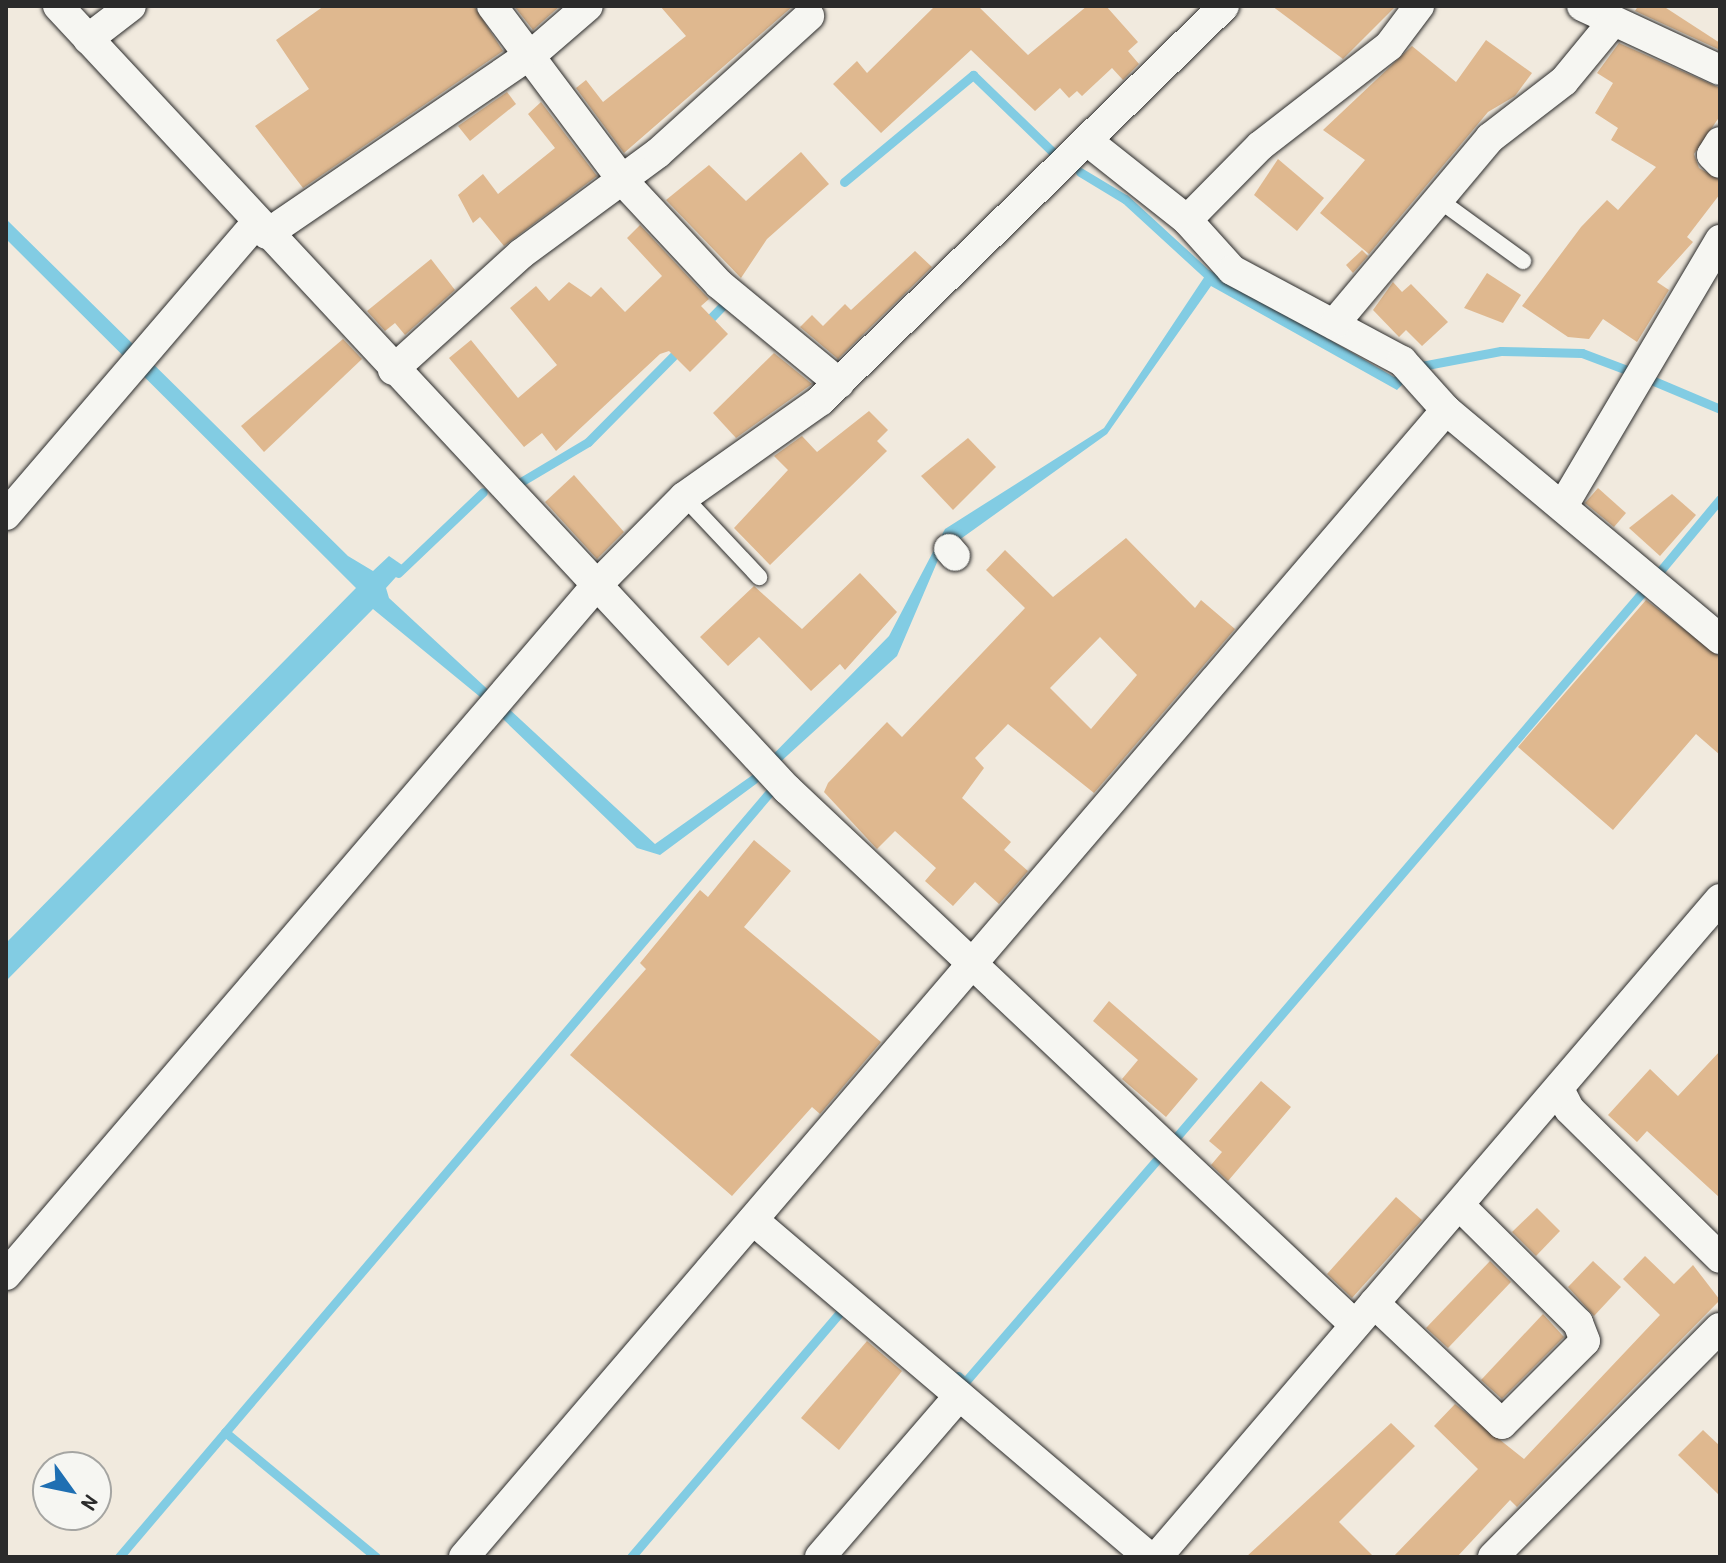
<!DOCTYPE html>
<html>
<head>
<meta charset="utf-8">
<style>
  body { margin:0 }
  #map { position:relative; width:1726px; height:1563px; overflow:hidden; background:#f1eade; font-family:"Patrick Hand",sans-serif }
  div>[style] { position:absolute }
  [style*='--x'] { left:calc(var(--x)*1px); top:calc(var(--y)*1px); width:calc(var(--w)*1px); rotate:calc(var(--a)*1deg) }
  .water>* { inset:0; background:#82cce3 }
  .stream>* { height:9px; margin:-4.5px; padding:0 4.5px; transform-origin:4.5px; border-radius:4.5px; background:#82cce3 }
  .building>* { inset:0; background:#dfb88f }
  .roads { filter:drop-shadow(0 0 2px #2b2b2b) drop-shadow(0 0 2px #2b2b2b) }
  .service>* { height:16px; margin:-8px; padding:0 8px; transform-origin:8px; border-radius:8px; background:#f6f6f2 }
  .minor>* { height:30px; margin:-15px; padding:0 15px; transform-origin:15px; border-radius:15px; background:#f6f6f2 }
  span { translate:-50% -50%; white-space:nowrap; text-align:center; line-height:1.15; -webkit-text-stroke:8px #f6f6f2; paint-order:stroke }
  .frame { position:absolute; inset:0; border:8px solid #2b2b2b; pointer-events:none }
  .north { position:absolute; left:32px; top:1451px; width:80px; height:80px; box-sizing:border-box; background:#f6f6f2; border:2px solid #a5a5a2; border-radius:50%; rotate:123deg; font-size:22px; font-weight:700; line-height:32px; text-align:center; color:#2b2b2b }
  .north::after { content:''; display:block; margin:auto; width:28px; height:36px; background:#1f6fb2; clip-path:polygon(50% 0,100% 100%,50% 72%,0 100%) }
</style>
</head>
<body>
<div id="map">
  <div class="water">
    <div style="clip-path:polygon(6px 219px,348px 556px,373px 571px,389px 556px,405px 567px,386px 588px,389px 598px,655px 844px,754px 774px,889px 636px,945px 529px,1104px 428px,1209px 270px,1394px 377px,1420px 366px,1397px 390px,1211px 286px,1107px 434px,941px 553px,897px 656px,756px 784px,660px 855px,637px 848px,479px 696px,373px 609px,6px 981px,6px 943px,356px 588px,6px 239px)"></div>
  </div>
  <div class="stream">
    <div style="--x:1080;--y:172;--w:52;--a:31"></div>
    <div style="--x:1125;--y:199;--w:115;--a:42.5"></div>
    <div style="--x:844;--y:182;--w:168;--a:-39.7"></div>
    <div style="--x:973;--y:75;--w:118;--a:44"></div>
    <div style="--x:705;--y:324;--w:29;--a:-46"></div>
    <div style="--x:1416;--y:367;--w:86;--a:-10.7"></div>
    <div style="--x:1501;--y:351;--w:81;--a:1.4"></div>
    <div style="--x:1582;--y:353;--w:53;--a:20.8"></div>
    <div style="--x:1649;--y:379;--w:77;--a:22.9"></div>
    <div style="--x:519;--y:483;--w:80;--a:-30.7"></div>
    <div style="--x:588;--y:442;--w:131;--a:-45.3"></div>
    <div style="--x:398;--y:573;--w:117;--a:-43.6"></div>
    <div style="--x:1656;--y:576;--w:100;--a:-50.3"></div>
    <div style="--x:1173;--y:1141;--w:728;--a:-49.46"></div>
    <div style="--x:958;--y:1376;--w:9;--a:41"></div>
    <div style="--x:965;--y:1382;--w:292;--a:-49.2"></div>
    <div style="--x:225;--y:1432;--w:196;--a:39.6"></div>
    <div style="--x:119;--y:1557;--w:1003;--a:-49.61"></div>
    <div style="--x:631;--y:1557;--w:328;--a:-49.5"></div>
  </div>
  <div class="building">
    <div style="clip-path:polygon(324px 6px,474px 6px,503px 51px,303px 188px,255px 126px,309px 89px,276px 40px)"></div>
    <div style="clip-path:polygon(514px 6px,560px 6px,533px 30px)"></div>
    <div style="clip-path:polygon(660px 6px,793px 6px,624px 153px,576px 88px,586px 80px,603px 102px,686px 36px)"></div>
    <div style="clip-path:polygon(935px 6px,978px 6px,1028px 55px,1087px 6px,1106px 6px,1138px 42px,1128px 51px,1139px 64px,1123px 80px,1112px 68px,1082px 96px,1077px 91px,1069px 98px,1060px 88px,1035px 111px,971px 50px,881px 133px,833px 84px,857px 61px,867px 73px)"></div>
    <div style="clip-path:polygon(1272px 6px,1396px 6px,1343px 59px)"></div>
    <div style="clip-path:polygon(1638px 6px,1663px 6px,1720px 43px,1720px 50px,1635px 11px)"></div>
    <div style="clip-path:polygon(1486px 40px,1532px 73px,1515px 96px,1488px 112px,1369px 254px,1320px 213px,1365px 160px,1323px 130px,1412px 46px,1456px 82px)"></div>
    <div style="clip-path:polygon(1619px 43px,1720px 88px,1720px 116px,1694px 154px,1699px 168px,1720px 180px,1720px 194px,1687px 237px,1693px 242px,1657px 282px,1669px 290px,1637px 342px,1603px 319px,1589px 339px,1568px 337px,1522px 306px,1581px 227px,1607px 200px,1618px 210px,1656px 167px,1611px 140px,1618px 128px,1595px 113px,1613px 83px,1597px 73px)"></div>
    <div style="clip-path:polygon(507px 92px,516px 104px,470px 141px,458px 126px)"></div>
    <div style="clip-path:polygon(541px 102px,597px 176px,504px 246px,480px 217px,473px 223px,458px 195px,483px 174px,498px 194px,555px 148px,528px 114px)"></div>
    <div style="clip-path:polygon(801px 152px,829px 184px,767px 239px,741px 278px,666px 200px,709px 165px,746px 201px)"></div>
    <div style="clip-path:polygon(1278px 159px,1324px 198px,1297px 231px,1254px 195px)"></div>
    <div style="clip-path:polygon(640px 225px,709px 299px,701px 306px,728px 334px,690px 372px,669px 351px,660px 354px,556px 451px,542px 433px,524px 447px,449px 358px,471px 340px,518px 398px,557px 365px,510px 308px,536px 286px,549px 301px,569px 282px,591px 297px,601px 287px,625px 312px,662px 276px,627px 238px)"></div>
    <div style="clip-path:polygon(1362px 250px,1368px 256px,1353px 273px,1346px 265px)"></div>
    <div style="clip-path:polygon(915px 251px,932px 267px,838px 359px,800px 327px,812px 315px,823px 326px,845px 304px,851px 310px)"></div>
    <div style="clip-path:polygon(431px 259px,455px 290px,405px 335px,395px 323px,385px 331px,367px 311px)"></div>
    <div style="clip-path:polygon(1487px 273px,1521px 295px,1503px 323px,1464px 308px)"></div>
    <div style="clip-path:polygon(1393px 282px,1402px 292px,1411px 284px,1448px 322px,1422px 346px,1406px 330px,1399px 337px,1373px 310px)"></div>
    <div style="clip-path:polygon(343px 339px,362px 359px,264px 452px,241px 426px)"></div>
    <div style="clip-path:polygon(774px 353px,812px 384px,736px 438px,713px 413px)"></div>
    <div style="clip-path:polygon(869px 411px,888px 430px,877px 441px,887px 451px,770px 565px,734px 528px,788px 470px,774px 456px,802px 436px,817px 452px)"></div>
    <div style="clip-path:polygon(968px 438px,996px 467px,953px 510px,921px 476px)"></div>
    <div style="clip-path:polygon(574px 475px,624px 532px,597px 559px,545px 502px)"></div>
    <div style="clip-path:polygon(1598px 488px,1626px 513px,1614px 527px,1585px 503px)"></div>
    <div style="clip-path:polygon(1672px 494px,1696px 515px,1660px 556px,1629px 528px)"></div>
    <div style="clip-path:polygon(evenodd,1126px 538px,1195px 608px,1201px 600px,1235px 629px,1094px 793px,1008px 724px,975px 758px,984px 768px,962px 798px,1011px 842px,1004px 850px,1028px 871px,999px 904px,975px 882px,953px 906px,925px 881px,936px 868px,895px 831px,877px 849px,824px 792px,828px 783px,887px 722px,902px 737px,1025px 608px,986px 570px,1005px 550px,1053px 597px,1126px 538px,1100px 637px,1137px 675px,1091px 729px,1050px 688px,1100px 637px)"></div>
    <div style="clip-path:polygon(860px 573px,897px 612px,845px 670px,840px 664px,811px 691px,759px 637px,728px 666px,700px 637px,754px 586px,802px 629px)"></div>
    <div style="clip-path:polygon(1646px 600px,1720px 657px,1720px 755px,1696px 734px,1613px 830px,1518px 747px)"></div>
    <div style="clip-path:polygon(754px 840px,791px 871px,744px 927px,881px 1042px,820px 1114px,812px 1107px,732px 1196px,570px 1055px,646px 969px,640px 963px,700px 890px,708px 897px)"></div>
    <div style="clip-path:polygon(1109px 1001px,1198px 1079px,1166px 1117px,1122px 1079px,1138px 1060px,1093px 1021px)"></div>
    <div style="clip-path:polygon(1720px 1051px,1720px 1198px,1647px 1131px,1637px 1142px,1608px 1115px,1650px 1069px,1678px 1096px)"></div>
    <div style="clip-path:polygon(1261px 1081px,1291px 1107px,1228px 1181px,1211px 1165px,1222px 1152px,1209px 1141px)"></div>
    <div style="clip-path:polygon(1396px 1197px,1422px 1220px,1352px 1298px,1327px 1274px)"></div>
    <div style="clip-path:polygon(1537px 1208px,1560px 1231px,1536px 1256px,1512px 1232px)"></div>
    <div style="clip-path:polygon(1645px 1256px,1674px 1284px,1693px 1265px,1720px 1300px,1517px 1507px,1510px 1500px,1457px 1557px,1393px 1557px,1478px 1469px,1434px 1426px,1455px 1404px,1524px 1459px,1660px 1315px,1623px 1279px)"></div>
    <div style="clip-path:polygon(1490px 1261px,1511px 1282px,1448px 1348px,1426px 1328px)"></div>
    <div style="clip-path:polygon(1593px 1261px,1621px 1287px,1594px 1316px,1568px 1287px)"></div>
    <div style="clip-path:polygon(1543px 1314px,1564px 1337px,1502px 1399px,1481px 1380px)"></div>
    <div style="clip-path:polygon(867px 1341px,902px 1371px,839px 1450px,801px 1418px)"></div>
    <div style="clip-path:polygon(1391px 1423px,1415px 1446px,1339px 1522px,1374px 1557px,1246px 1557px)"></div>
    <div style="clip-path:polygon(1703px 1430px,1720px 1446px,1720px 1496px,1678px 1455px)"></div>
  </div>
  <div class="roads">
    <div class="service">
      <div style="--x:1439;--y:200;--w:104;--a:36"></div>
      <div style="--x:684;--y:497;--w:110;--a:46.8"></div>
    </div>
    <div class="minor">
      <div style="--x:58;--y:6;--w:1070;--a:47.05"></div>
      <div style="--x:787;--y:789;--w:781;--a:43.34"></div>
      <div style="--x:492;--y:6;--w:219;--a:53.2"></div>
      <div style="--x:623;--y:181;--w:141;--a:47"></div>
      <div style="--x:719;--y:284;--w:156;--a:39.5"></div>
      <div style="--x:1582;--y:6;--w:152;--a:24.9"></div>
      <div style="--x:88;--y:39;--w:54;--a:-37.5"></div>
      <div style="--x:1720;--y:142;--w:15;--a:122"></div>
      <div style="--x:1712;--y:155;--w:11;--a:45"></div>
      <div style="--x:1090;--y:143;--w:124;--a:38.4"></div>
      <div style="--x:1187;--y:220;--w:67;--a:48"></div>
      <div style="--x:1232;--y:270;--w:193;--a:28.2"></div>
      <div style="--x:1402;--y:361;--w:66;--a:48.1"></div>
      <div style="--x:1446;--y:410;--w:357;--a:39.9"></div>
      <div style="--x:1187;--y:220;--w:104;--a:-45.4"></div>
      <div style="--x:1260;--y:146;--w:163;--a:-37.8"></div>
      <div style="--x:1389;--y:46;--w:50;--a:-53.1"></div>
      <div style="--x:267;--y:234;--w:327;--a:-34.3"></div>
      <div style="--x:537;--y:50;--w:67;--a:-40.8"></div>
      <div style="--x:1334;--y:324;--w:243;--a:-50"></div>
      <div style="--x:1490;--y:138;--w:93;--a:-37.6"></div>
      <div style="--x:1564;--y:81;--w:74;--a:-50.5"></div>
      <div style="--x:393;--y:370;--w:173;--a:-42.2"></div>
      <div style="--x:521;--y:254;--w:170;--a:-36.4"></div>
      <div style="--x:658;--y:153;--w:204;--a:-42.2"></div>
      <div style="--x:1564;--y:504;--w:307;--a:-59.4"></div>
      <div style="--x:6;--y:515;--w:384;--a:-49.4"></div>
      <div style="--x:949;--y:549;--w:9;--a:49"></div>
      <div style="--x:1559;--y:1089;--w:22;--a:63"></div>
      <div style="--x:1569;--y:1109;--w:212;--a:44.6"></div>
      <div style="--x:753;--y:1220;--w:520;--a:40.4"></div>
      <div style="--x:6;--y:1275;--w:906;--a:-49.43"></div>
      <div style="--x:595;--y:587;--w:127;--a:-45.3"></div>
      <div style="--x:684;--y:497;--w:166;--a:-35.2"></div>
      <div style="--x:820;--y:401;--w:565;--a:-44.35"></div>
      <div style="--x:1374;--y:1303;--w:176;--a:43.4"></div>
      <div style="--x:1502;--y:1424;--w:117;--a:-45"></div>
      <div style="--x:1585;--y:1341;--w:19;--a:-111"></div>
      <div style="--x:1578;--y:1323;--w:166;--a:-135.2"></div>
      <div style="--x:464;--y:1557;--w:1510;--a:-49.43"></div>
      <div style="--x:820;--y:1557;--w:213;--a:-49.2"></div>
      <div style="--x:1157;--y:1557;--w:866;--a:-49.45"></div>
      <div style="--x:1493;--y:1557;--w:322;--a:-45.3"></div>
    </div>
  </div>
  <div class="frame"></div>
  <div class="north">N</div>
</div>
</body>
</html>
